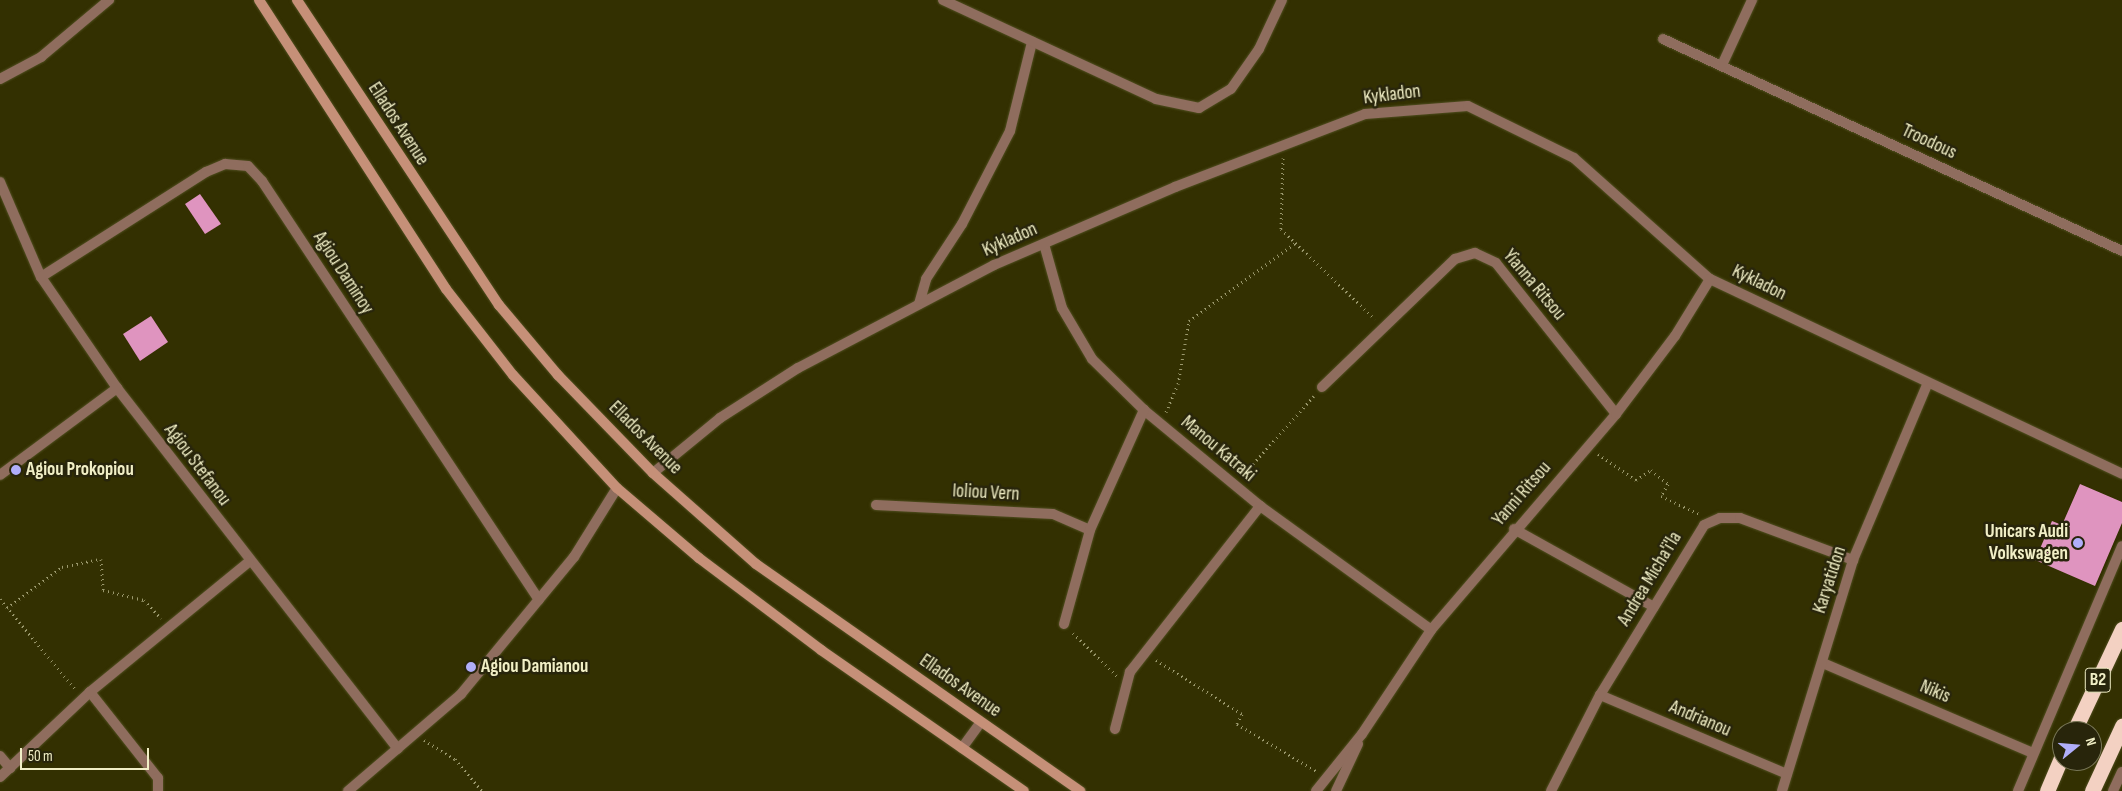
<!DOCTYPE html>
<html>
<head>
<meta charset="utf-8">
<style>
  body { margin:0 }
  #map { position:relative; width:2122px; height:791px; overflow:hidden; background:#333001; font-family:"Sofia Sans Condensed",sans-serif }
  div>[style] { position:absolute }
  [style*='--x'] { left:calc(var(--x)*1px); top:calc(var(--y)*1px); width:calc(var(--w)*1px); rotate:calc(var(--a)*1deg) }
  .building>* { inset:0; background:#df94bf }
  .path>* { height:3px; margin-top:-1.5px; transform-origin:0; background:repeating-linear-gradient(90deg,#9a986c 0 1px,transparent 0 5px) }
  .roads { filter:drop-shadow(0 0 1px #514f21) drop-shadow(0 0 1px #514f21) }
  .lane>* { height:10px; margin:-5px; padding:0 5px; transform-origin:5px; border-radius:5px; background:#8f6d5e }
  .street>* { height:10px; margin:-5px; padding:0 5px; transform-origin:5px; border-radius:5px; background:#8f6d5e }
  .secondary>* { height:10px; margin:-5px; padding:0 5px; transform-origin:5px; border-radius:5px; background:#c69078 }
  .highway>* { height:15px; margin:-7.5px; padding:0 7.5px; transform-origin:7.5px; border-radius:7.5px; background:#f3d1c2 }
  .dots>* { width:14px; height:14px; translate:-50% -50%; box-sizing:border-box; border:2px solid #28250b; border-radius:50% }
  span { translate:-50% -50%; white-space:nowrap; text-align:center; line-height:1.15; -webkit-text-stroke:5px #28250b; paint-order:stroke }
  .shield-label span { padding:1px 4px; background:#28250b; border:1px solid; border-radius:4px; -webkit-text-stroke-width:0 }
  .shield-label { font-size:18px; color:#f1efc6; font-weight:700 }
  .street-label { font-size:19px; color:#f1efc6 }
  .poi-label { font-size:19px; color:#f1efc6; font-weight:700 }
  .left { translate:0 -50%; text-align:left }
  .right { translate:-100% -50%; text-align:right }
  .north { position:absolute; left:2052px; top:721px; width:50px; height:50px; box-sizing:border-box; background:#28250b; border:1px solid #787656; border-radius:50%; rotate:73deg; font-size:14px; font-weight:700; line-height:20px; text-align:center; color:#f1efc6 }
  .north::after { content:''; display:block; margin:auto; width:18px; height:22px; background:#b0aefa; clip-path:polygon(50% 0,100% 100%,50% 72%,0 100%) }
  .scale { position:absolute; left:20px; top:748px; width:129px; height:22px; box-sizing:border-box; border:2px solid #f1efc6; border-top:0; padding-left:6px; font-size:15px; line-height:18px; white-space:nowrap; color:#f1efc6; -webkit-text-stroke:4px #28250b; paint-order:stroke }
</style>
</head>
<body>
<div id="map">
  <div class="building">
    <div style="clip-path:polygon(200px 194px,221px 224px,205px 234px,185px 204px)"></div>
    <div style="clip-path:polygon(151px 316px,168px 342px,140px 361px,123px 334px)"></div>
    <div style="clip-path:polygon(2080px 484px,2122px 502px,2122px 523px,2095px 586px,2035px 560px,2052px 521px,2062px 525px)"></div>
  </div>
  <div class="path">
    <div style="--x:1283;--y:158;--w:71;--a:91.6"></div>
    <div style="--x:1281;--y:229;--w:130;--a:43.8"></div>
    <div style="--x:1166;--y:412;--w:30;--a:-67"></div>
    <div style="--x:1178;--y:384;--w:64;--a:-80.1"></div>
    <div style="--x:1189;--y:321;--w:132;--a:-36.3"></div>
    <div style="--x:1598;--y:454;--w:46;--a:34.4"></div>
    <div style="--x:1636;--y:480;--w:18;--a:-34"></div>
    <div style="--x:1651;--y:470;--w:22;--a:39"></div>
    <div style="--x:1668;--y:484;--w:14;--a:120"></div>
    <div style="--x:1661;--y:496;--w:42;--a:25.3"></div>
    <div style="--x:1243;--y:475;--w:106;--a:-48.1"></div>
    <div style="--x:0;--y:599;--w:117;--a:50.2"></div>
    <div style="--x:7;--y:608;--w:69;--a:-36.7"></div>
    <div style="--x:62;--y:567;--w:40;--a:-12"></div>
    <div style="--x:101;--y:559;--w:31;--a:86"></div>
    <div style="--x:103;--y:590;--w:42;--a:13.7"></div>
    <div style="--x:144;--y:600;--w:25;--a:47"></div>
    <div style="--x:1073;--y:633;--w:62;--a:44.3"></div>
    <div style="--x:1156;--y:660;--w:102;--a:32.1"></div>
    <div style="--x:1242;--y:714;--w:11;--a:117"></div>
    <div style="--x:1237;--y:724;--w:92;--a:30.7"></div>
    <div style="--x:424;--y:740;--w:36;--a:32"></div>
    <div style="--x:455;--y:759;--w:42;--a:49.8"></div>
  </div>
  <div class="roads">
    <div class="lane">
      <div style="--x:919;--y:304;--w:26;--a:-74"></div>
      <div style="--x:926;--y:279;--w:66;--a:-56.8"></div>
      <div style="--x:962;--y:224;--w:105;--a:-62.7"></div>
      <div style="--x:1010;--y:131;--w:92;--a:-76.1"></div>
      <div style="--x:962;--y:748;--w:32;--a:-54"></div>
    </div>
    <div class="street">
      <div style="--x:943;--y:0;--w:235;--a:24.9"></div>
      <div style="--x:1156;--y:99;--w:44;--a:11.8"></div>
      <div style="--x:1199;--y:108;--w:37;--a:-31"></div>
      <div style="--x:1231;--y:89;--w:49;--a:-55"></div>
      <div style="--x:1259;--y:49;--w:54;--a:-64.9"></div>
      <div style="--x:1663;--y:39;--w:506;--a:24.79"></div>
      <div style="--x:1722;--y:65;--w:72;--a:-65.2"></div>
      <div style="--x:0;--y:79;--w:47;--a:-28.2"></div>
      <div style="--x:41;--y:57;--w:89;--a:-40"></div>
      <div style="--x:0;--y:182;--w:103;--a:66.7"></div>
      <div style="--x:41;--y:277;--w:135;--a:55.6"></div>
      <div style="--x:117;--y:388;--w:457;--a:52.1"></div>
      <div style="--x:1044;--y:244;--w:66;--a:74.3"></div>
      <div style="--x:1062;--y:308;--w:59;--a:59.5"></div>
      <div style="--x:1092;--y:359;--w:73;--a:44.4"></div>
      <div style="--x:1144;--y:410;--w:151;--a:39.6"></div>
      <div style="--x:1260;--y:506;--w:211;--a:35.9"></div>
      <div style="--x:41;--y:277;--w:196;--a:-32.5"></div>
      <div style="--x:206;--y:172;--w:21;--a:-23"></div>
      <div style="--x:225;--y:164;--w:23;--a:5"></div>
      <div style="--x:248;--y:166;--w:21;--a:47"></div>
      <div style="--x:262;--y:181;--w:502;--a:56.53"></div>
      <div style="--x:1322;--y:387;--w:185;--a:-43.9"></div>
      <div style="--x:1455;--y:259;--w:21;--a:-17"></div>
      <div style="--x:1475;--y:253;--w:23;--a:25"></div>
      <div style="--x:1496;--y:263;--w:193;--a:51.5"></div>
      <div style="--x:653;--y:473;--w:87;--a:-39.4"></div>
      <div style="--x:720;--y:418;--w:93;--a:-32.7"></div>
      <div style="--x:798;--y:368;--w:221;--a:-27.7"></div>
      <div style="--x:994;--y:265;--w:197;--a:-23.3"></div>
      <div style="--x:1175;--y:187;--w:204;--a:-21"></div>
      <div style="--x:1365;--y:114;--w:103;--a:-4.4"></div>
      <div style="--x:1468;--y:106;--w:118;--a:26.1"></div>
      <div style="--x:1574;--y:158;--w:182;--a:41.7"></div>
      <div style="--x:1710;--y:279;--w:456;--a:25.3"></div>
      <div style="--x:0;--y:475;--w:146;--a:-36.6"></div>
      <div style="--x:876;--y:505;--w:177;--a:2.9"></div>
      <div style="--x:1053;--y:514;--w:40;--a:23.4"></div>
      <div style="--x:1514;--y:529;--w:160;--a:29.1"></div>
      <div style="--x:1064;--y:624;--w:98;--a:-74.5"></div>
      <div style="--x:1090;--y:530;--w:132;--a:-65.8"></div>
      <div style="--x:1823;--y:663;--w:228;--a:23.2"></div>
      <div style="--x:90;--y:692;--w:110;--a:51.7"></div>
      <div style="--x:158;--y:778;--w:13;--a:90"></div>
      <div style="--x:1600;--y:695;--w:203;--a:22.9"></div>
      <div style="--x:1115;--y:729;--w:59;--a:-75.3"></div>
      <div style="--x:1130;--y:672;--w:211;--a:-51.9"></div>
      <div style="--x:0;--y:756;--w:16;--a:50"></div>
      <div style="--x:0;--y:777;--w:124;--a:-43.4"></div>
      <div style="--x:90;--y:692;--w:205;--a:-39.3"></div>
      <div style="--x:348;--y:791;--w:149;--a:-40.6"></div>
      <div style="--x:461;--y:694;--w:178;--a:-50.5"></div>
      <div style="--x:574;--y:557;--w:81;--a:-58.1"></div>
      <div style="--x:1316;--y:791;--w:73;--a:-51.1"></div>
      <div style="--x:1362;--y:734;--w:125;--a:-56.4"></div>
      <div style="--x:1431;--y:630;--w:284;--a:-49.4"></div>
      <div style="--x:1616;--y:414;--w:98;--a:-52.9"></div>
      <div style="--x:1675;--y:336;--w:67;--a:-58.4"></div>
      <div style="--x:1336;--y:791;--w:52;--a:-64.9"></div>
      <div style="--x:1551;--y:791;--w:108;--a:-63"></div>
      <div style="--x:1600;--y:695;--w:199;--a:-58.5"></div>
      <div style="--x:1704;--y:525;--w:17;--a:-24"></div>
      <div style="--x:1720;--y:518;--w:20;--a:0"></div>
      <div style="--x:1740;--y:518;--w:121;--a:20.4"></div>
      <div style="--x:1782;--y:791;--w:242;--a:-72.9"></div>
      <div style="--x:1853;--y:560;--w:190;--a:-67.1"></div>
      <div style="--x:2018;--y:791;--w:266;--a:-67"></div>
      <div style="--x:2113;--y:791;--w:21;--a:-65"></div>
    </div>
    <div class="secondary">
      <div style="--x:259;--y:0;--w:344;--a:57.1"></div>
      <div style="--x:446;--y:289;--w:109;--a:52.1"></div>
      <div style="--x:513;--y:375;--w:154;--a:47.4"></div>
      <div style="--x:617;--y:488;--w:108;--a:40.5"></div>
      <div style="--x:699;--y:558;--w:153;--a:37"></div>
      <div style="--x:821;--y:650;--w:247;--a:34.8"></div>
      <div style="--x:297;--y:0;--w:366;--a:56.5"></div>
      <div style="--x:499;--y:305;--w:92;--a:49.9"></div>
      <div style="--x:558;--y:375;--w:136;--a:45.9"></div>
      <div style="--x:653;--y:473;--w:137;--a:41.5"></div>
      <div style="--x:756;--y:564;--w:396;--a:35"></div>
    </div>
    <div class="highway">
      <div style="--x:2074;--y:731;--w:113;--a:-64.8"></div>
      <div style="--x:2047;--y:791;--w:38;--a:-67"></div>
      <div style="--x:2092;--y:791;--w:72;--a:-65.2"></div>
    </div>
  </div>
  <div class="dots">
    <div style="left:16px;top:470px;background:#b0aefa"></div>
    <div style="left:2078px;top:543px;background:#b0aefa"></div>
    <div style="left:471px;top:667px;background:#b0aefa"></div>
  </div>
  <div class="shield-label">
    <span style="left:2098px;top:680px">B2</span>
  </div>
  <div class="street-label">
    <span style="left:1392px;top:95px;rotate:-7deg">Kykladon</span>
    <span style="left:398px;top:124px;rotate:57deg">Ellados Avenue</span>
    <span style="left:1929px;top:142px;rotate:25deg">Troodous</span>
    <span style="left:1010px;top:240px;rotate:-24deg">Kykladon</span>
    <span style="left:343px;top:273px;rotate:57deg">Agiou Daminoy</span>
    <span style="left:1759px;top:283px;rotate:26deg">Kykladon</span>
    <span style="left:1534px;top:285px;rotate:50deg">Yianna Ritsou</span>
    <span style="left:645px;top:438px;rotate:45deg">Ellados Avenue</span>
    <span style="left:1218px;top:449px;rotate:40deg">Manou Katraki</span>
    <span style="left:197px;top:465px;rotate:53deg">Agiou Stefanou</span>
    <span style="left:986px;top:493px;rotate:3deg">Ioliou Vern</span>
    <span style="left:1522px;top:494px;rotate:-49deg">Yanni Ritsou</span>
    <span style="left:1650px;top:579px;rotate:-59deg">Andrea Micha'i'la</span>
    <span style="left:1830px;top:580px;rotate:-72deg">Karyatidon</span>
    <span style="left:960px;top:686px;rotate:35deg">Ellados Avenue</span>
    <span style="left:1935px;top:692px;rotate:23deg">Nikis</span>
    <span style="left:1700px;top:719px;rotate:23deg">Andrianou</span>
  </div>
  <div class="poi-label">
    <span class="left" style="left:26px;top:470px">Agiou Prokopiou</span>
    <span class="right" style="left:2068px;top:543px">Unicars Audi<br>Volkswagen</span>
    <span class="left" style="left:481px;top:667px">Agiou Damianou</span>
  </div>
  <div class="north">N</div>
  <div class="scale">50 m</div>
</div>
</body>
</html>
